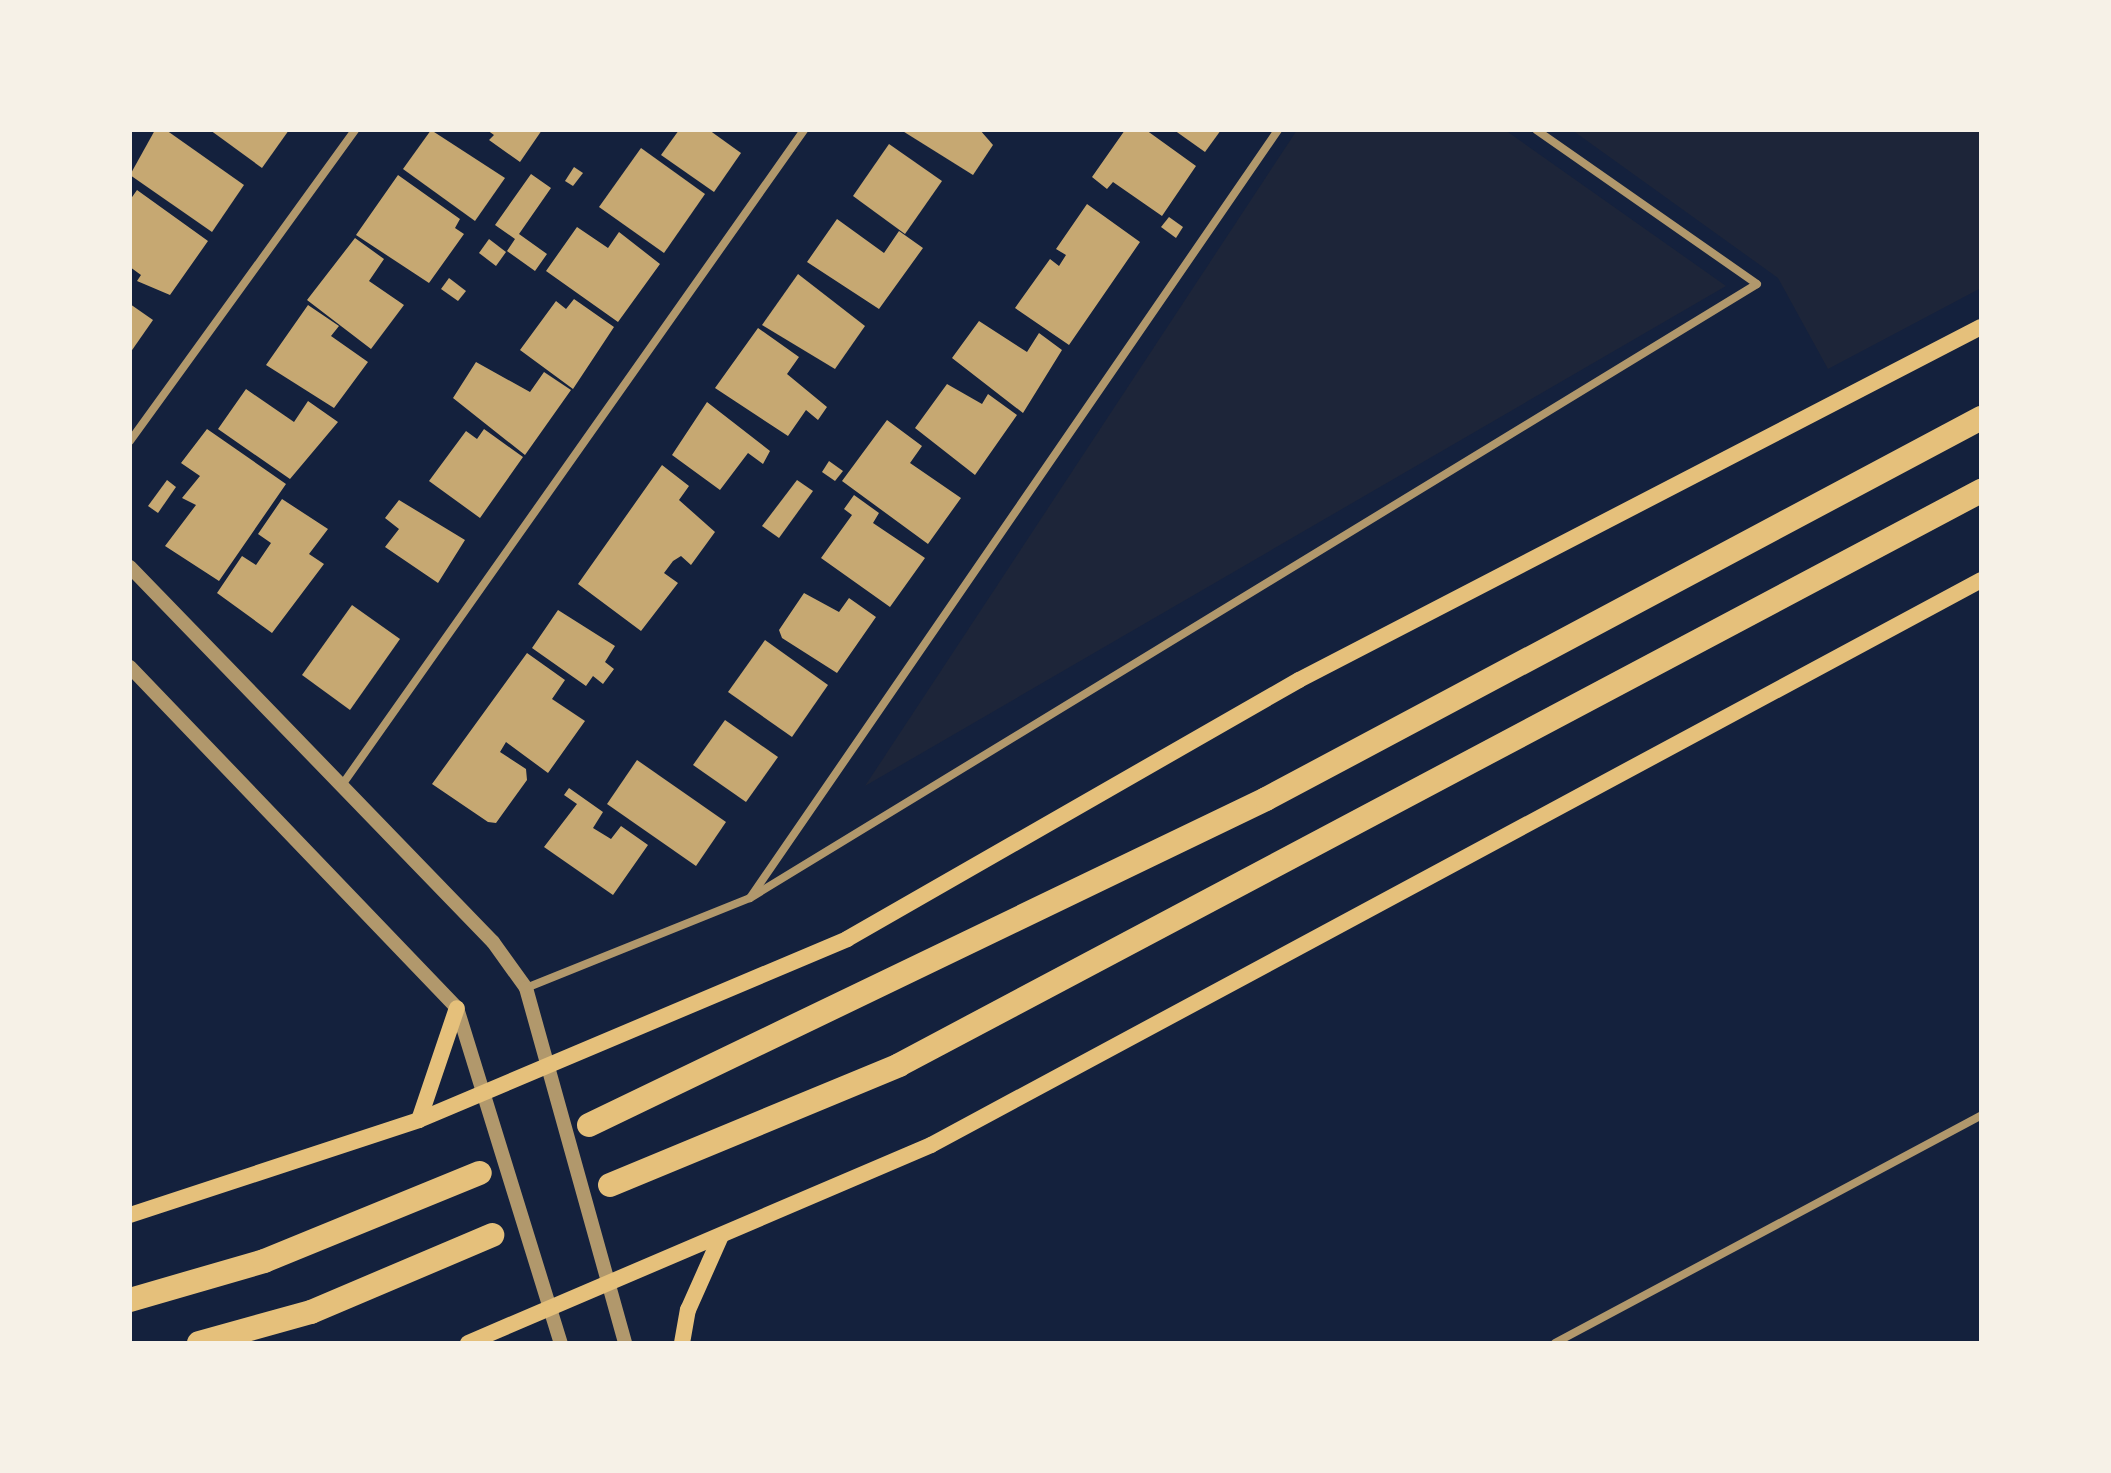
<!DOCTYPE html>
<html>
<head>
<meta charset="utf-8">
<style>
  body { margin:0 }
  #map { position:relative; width:2111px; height:1473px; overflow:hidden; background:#14213d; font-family:"Roboto Condensed",sans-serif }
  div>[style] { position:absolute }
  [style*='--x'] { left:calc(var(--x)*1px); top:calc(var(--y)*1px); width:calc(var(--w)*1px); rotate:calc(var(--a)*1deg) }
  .green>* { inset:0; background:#1d2539 }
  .building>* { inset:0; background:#c6a872 }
  .minor>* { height:8px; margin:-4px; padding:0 4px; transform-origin:4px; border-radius:4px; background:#b1986c }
  .tertiary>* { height:14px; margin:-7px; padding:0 7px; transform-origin:7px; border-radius:7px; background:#b1986c }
  .secondary>* { height:16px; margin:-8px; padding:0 8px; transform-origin:8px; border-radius:8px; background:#e5c07b }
  .motorway>* { height:24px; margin:-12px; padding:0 12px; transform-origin:12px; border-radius:12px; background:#e5c07b }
  span { translate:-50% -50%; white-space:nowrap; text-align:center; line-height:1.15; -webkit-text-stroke:6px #f6f1e7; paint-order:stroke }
  .frame { position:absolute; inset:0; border:132px solid #f6f1e7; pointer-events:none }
</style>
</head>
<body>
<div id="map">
  <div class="green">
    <div style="clip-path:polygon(1297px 130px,1505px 130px,1726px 286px,865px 786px)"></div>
    <div style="clip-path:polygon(1572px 130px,1981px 130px,1981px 288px,1828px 369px,1778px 278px)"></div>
  </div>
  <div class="building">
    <div style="clip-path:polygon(155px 130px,166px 130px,244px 185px,212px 232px,130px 175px)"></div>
    <div style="clip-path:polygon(210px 130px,289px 130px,262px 168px)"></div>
    <div style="clip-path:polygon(431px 130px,505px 178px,475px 221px,403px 169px)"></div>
    <div style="clip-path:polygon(487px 130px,542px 130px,520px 162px,489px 140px,494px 135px)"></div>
    <div style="clip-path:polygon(679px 130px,709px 130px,741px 153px,714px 192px,661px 155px)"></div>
    <div style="clip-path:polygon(901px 130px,980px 130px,993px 145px,973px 175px)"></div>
    <div style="clip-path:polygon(1125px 130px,1146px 130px,1196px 166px,1162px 216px,1113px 182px,1107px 189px,1092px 177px)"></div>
    <div style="clip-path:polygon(1174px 130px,1221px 130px,1205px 152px)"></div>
    <div style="clip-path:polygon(889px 144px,942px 181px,905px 234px,853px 196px)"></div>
    <div style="clip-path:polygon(641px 148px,705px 194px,664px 253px,599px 207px)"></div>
    <div style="clip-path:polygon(574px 167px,583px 173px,573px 186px,565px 181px)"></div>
    <div style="clip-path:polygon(531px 174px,551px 188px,519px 234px,547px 254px,535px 271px,507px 251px,515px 239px,495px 225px)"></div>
    <div style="clip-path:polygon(398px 175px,460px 219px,455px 228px,464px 234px,429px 283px,356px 235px)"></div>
    <div style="clip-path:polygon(137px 190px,208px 241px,170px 295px,137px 281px,141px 275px,130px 267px,130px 200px)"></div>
    <div style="clip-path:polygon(1087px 204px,1140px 242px,1069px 345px,1015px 308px,1050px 259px,1059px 266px,1066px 255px,1056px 249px)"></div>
    <div style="clip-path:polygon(1169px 217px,1183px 227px,1176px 238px,1161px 227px)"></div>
    <div style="clip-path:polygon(837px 219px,884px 253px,899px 231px,923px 248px,879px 309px,807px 262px)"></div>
    <div style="clip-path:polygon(577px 227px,608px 248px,619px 232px,660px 264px,618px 322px,546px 271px)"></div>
    <div style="clip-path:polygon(355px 238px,384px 259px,369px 281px,404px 305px,371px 349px,307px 300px)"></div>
    <div style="clip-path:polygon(489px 239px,506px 252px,496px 266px,479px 253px)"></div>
    <div style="clip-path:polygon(798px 274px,865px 326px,835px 369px,762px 325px)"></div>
    <div style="clip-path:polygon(449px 278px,466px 291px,458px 301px,441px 289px)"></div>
    <div style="clip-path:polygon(574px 299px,614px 327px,573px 389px,520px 350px,556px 301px,566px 309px)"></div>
    <div style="clip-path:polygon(130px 304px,153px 320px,130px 353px)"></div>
    <div style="clip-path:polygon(308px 305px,339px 326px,331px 336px,368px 362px,334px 408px,266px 365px)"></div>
    <div style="clip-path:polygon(979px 321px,1027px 352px,1039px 333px,1062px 350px,1023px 413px,952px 358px)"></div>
    <div style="clip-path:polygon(758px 328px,799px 357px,787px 374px,827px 407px,818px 420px,806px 410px,788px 436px,715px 388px)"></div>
    <div style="clip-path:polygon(476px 362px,530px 392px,544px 372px,571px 390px,525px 455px,453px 398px)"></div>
    <div style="clip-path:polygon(947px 384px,982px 404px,988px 394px,1017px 415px,975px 475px,915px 428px)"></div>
    <div style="clip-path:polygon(246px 389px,294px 422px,308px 401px,338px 422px,290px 479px,218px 429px)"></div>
    <div style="clip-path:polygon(707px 402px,770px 451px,763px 464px,748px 453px,720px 490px,672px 455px)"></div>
    <div style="clip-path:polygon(887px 420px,922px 446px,910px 463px,961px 498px,928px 544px,842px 481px)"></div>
    <div style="clip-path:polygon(207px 429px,286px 484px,219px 581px,165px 546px,196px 505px,182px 498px,200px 476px,181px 463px)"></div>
    <div style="clip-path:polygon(484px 429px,523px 457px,480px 518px,429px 481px,466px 431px,477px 439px)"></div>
    <div style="clip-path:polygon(829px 461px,843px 471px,835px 481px,822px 472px)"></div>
    <div style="clip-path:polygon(662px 465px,689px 486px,679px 500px,715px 532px,691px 565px,681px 556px,673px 561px,664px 573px,678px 583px,641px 631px,578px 584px)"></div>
    <div style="clip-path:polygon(167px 480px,176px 487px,158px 513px,148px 506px)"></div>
    <div style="clip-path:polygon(797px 480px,813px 491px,779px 538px,762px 526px)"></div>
    <div style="clip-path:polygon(854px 495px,879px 513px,873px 523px,925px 558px,890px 607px,821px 558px,852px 515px,844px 509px)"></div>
    <div style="clip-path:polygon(282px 499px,328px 529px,309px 554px,324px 564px,272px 633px,217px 593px,242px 556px,256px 565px,271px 543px,258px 534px)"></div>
    <div style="clip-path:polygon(399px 500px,465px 540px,438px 583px,385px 547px,399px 529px,385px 518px)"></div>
    <div style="clip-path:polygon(804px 593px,839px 612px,849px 598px,876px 617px,837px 673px,782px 638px,779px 630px)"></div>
    <div style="clip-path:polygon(352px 605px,400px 639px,350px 710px,302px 675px)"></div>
    <div style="clip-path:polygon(558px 610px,615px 646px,605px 662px,614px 669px,603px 684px,593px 676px,586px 686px,532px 648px)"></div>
    <div style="clip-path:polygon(765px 640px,828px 685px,792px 737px,728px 692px)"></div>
    <div style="clip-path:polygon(527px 653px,565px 680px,552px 699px,585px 721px,548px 773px,506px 742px,500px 752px,526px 769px,527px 780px,496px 823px,488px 822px,432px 784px)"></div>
    <div style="clip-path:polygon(725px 720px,778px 757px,746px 802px,693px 765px)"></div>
    <div style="clip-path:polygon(637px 760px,726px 822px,696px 866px,607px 804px)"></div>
    <div style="clip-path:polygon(569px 788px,603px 812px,593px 828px,611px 839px,621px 826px,648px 845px,613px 895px,544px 847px,577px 804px,564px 795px)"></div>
  </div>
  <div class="minor">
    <div style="--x:130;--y:441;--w:384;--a:-54.1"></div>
    <div style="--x:342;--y:785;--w:802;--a:-54.8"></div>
    <div style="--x:750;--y:898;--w:1179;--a:-31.37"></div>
    <div style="--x:1757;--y:284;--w:269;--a:-145.1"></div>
    <div style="--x:526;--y:988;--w:241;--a:-21.9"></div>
    <div style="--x:750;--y:898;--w:932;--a:-55.49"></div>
    <div style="--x:1555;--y:1343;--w:483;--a:-28.1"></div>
  </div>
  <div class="tertiary">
    <div style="--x:130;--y:567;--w:522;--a:45.93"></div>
    <div style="--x:493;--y:942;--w:57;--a:54.3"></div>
    <div style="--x:526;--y:988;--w:369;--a:74.4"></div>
    <div style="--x:130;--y:667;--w:472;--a:46.2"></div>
    <div style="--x:457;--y:1008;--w:351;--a:72.8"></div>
  </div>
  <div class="secondary">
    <div style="--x:419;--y:1120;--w:118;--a:-71.3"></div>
    <div style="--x:130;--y:1215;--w:304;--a:-18.2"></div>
    <div style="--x:419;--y:1120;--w:465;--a:-22.9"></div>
    <div style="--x:847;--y:939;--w:521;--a:-29.81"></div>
    <div style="--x:1299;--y:680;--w:768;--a:-27.37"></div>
    <div style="--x:468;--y:1343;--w:504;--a:-23.15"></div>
    <div style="--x:931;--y:1145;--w:1192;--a:-28.28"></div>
    <div style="--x:682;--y:1343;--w:34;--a:-80"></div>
    <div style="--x:688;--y:1310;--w:79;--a:-66"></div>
  </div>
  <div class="motorway">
    <div style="--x:589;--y:1125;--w:751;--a:-25.71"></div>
    <div style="--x:1266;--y:799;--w:810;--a:-28.05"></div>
    <div style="--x:610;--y:1185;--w:313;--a:-22.5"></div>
    <div style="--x:899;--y:1065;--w:1225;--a:-27.95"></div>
    <div style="--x:130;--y:1300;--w:140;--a:-16.2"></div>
    <div style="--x:264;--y:1261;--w:233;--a:-22.2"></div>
    <div style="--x:199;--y:1343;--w:116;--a:-15.5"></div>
    <div style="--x:311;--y:1312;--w:197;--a:-23"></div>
  </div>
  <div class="frame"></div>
</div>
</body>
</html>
